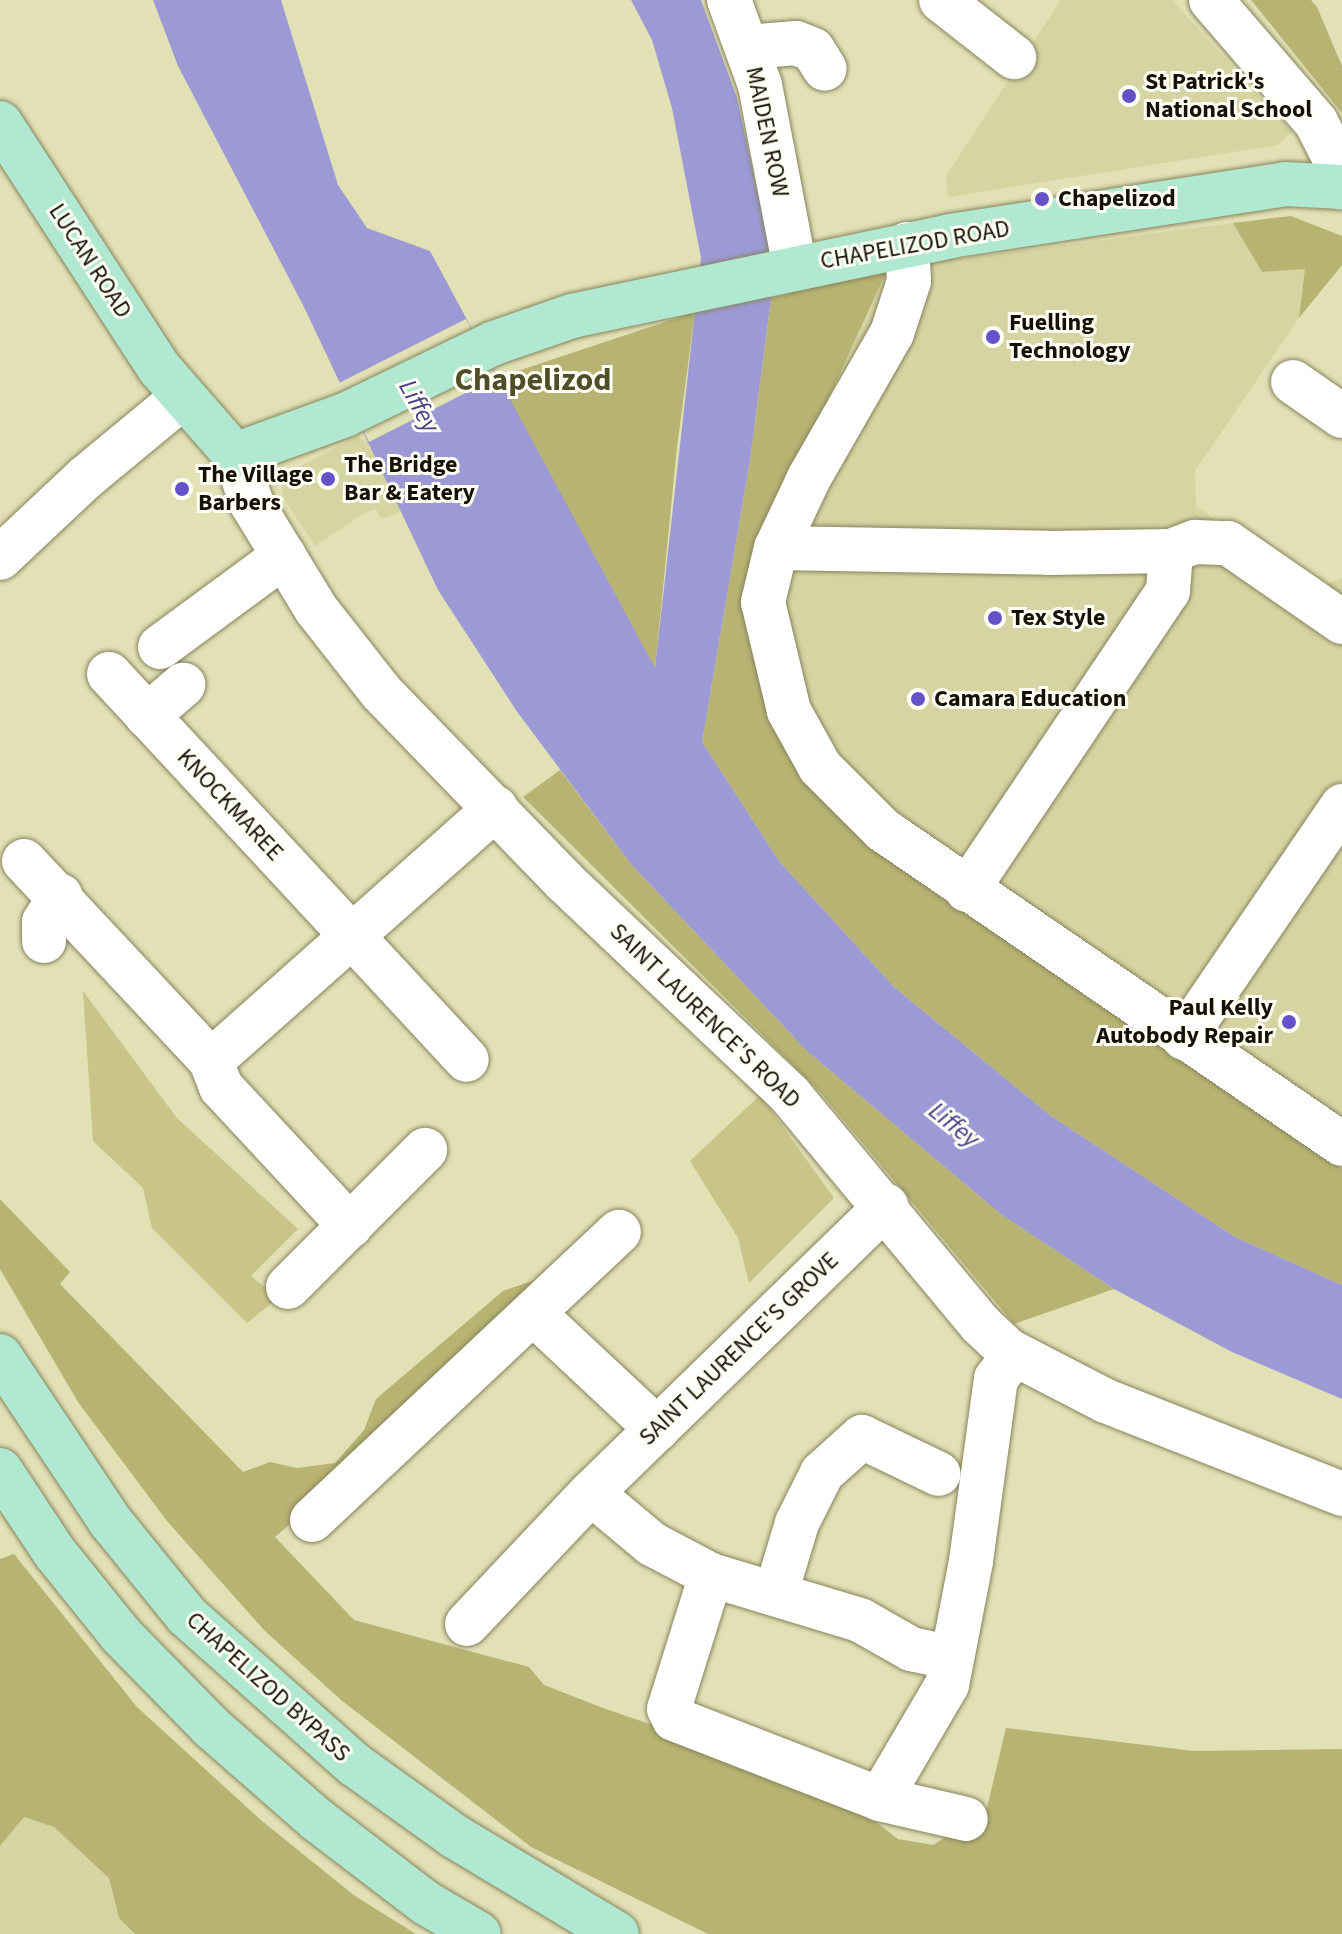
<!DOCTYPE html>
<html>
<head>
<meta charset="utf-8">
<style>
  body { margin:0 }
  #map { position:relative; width:1342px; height:1934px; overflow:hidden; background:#e2e0b5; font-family:"Source Sans 3",sans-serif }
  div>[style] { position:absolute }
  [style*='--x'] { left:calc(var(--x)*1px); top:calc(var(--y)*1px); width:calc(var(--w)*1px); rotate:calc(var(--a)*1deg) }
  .built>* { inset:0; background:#d7d4a3 }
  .green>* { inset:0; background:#c9c588 }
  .forest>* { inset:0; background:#b7b372 }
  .water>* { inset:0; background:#9c99d5 }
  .pier>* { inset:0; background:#e2e0b5 }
  .roads { filter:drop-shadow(0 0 2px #86845c) drop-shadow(0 0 2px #86845c) }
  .minor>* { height:44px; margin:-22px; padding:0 22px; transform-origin:22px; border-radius:22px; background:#fff }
  .major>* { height:44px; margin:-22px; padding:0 22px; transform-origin:22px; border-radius:22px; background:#b1e8d2 }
  .dots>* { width:22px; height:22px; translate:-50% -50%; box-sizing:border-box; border:4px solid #fffff6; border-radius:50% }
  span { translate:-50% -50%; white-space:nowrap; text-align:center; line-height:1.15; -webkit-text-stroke:6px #fffff6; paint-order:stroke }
  .poi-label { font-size:24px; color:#131204; font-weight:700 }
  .left { translate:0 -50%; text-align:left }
  .right { translate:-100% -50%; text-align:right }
  .street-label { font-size:24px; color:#131204 }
  .water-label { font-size:26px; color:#483f87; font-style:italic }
  .district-label { font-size:32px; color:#504e28; font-weight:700 }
</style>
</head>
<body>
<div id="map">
  <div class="built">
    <div style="clip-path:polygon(1061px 0,1172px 0,1292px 132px,1278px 145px,948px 197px,946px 176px)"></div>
    <div style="clip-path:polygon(1233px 223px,1262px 272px,1305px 268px,1299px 318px,1195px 471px,1196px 506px,1313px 589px,1342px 578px,1342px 1169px,857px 834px,756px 557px,888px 268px)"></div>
    <div style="clip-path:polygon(356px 437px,369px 442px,402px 512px,381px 519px,376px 509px,363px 514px,315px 546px,283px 498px,282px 485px,287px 473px)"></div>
    <div style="clip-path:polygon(0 1763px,177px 1934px,0 1934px)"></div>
  </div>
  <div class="green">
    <div style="clip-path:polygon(83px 991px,177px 1118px,298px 1229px,251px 1276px,278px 1298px,247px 1323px,152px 1228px,143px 1188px,93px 1141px)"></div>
    <div style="clip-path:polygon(760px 1095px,834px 1198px,749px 1283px,738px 1238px,690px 1161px)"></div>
  </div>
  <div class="forest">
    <div style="clip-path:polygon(1251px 0,1311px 0,1317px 7px,1342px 66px,1342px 113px)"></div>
    <div style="clip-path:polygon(1291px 216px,1342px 236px,1342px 265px,1299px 318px,1305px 269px,1262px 272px,1233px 223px)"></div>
    <div style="clip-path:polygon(888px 268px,756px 557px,857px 834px,1342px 1169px,1342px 1285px,1235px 1237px,1051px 1116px,894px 987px,779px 861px,702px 742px,750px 460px,771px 298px)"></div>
    <div style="clip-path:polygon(695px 312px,677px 447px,655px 669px,497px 378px)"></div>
    <div style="clip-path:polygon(560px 770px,631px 864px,807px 1051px,1002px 1215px,1114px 1289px,1014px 1324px,819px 1091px,523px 797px)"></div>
    <div style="clip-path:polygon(0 1199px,70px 1272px,60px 1284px,243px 1472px,270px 1462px,297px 1468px,335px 1463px,364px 1430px,376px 1399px,503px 1291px,538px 1279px,388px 1440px,275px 1537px,354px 1620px,529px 1667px,544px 1685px,603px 1708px,857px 1795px,868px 1816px,898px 1839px,933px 1845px,986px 1812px,1006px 1728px,1194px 1751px,1342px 1749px,1342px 1934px,708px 1934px,531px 1847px,341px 1700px,264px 1630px,167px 1521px,78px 1402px,0 1269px)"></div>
    <div style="clip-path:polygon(14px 1554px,137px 1707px,262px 1821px,355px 1896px,416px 1934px,135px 1934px,119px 1918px,109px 1878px,54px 1827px,24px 1817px,0 1846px,0 1559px)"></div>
  </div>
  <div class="water">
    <div style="clip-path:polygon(153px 0,281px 0,338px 185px,367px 228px,430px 251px,655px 668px,701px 258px,672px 108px,652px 40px,631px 0,701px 0,737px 98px,769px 244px,771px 298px,750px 460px,702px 742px,779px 861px,894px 987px,1051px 1116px,1235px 1237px,1342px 1285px,1342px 1399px,1232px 1352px,1114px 1289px,1002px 1215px,807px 1051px,631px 864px,518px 713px,438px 590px,303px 305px,178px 66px)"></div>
  </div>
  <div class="pier">
    <div style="clip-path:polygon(466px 319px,497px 377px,369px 442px,339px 383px)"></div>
  </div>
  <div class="roads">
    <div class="minor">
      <div style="--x:729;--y:0;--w:90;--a:70"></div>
      <div style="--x:760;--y:85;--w:186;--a:79.2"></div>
      <div style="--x:941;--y:0;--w:93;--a:38"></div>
      <div style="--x:1211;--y:0;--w:161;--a:49.3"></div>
      <div style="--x:1316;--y:122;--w:39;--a:63"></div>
      <div style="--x:1334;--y:157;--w:31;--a:77"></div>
      <div style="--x:748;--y:47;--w:48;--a:-4.8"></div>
      <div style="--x:796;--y:43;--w:18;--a:22"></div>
      <div style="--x:813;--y:50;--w:22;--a:58"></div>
      <div style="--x:907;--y:244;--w:37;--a:87"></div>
      <div style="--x:909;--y:281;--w:55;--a:108.1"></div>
      <div style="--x:892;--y:333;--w:167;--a:119.8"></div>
      <div style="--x:809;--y:478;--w:77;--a:115.2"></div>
      <div style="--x:776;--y:548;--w:56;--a:103.5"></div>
      <div style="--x:763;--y:602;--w:112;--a:76.6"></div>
      <div style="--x:789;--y:711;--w:64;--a:61"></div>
      <div style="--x:820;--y:767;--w:89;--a:45"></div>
      <div style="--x:883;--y:830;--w:556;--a:34.38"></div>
      <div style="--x:1293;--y:382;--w:60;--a:34.8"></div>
      <div style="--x:235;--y:455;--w:52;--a:70.9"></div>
      <div style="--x:252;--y:504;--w:123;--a:58.6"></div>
      <div style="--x:316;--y:609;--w:105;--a:51.9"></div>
      <div style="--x:381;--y:692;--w:264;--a:45.9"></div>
      <div style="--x:565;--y:882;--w:310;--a:43.4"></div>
      <div style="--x:790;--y:1095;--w:298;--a:50.3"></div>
      <div style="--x:980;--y:1324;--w:40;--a:43"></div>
      <div style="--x:1009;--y:1351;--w:109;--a:27.3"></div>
      <div style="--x:1106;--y:1401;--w:254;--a:21.5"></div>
      <div style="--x:776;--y:548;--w:273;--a:1"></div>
      <div style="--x:1049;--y:553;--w:122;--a:-0.9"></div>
      <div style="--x:1171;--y:551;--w:26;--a:-21"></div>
      <div style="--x:1195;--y:542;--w:33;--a:2"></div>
      <div style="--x:1228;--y:543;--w:139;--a:34.7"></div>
      <div style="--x:0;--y:558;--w:117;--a:-43.3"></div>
      <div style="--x:85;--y:478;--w:127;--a:-39.6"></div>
      <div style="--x:160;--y:647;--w:154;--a:-36.3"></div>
      <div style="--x:109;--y:674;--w:526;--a:47.16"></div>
      <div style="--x:147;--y:716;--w:48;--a:-40.7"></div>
      <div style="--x:24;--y:861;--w:274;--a:46.9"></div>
      <div style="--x:211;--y:1061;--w:28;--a:69"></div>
      <div style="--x:221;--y:1087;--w:190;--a:47.1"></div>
      <div style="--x:967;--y:890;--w:360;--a:-56.1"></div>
      <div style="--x:1168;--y:591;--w:40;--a:-85.7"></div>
      <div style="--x:44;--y:941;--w:19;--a:-90"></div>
      <div style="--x:44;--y:922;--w:31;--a:-58"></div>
      <div style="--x:1184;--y:1038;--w:281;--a:-55.7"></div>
      <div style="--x:211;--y:1061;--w:381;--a:-41.6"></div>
      <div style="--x:288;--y:1287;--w:194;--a:-45"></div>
      <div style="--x:533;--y:1313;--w:170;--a:43.1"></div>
      <div style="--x:591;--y:1493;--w:80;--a:39.9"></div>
      <div style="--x:652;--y:1544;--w:67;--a:27.7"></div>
      <div style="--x:711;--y:1575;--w:156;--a:16.8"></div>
      <div style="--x:860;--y:1620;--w:59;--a:29.6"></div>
      <div style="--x:911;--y:1649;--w:25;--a:12"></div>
      <div style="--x:312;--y:1520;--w:421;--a:-43.2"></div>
      <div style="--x:711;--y:1575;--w:140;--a:107.4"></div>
      <div style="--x:669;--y:1709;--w:11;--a:63"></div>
      <div style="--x:674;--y:1719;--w:221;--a:21.2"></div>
      <div style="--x:880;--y:1799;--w:88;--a:13.1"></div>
      <div style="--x:776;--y:1593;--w:73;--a:-73.3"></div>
      <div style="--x:797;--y:1523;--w:56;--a:-63.4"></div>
      <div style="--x:822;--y:1473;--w:54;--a:-42"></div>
      <div style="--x:862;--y:1437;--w:85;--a:25.7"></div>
      <div style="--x:467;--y:1624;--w:180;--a:-46.6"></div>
      <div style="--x:591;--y:1493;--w:412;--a:-44.2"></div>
      <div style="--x:880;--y:1799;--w:132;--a:-59.6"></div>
      <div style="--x:947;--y:1685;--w:126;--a:-79"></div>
      <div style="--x:971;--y:1561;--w:184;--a:-82.2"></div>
      <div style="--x:996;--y:1379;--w:31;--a:-54"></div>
    </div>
    <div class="major">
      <div style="--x:0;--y:123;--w:293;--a:57"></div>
      <div style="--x:160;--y:369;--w:114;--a:48.9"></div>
      <div style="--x:235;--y:455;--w:117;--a:-20"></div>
      <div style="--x:345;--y:415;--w:165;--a:-25.8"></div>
      <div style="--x:494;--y:343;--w:83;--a:-19.1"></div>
      <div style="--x:572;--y:316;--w:386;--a:-11.9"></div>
      <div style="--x:950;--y:236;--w:339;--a:-8.8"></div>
      <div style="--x:1285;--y:184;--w:57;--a:3"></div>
      <div style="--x:0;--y:1356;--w:198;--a:56.3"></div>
      <div style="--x:110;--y:1521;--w:122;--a:51"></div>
      <div style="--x:187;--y:1616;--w:225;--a:41.6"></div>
      <div style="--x:355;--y:1765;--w:122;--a:35.6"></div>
      <div style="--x:454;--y:1836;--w:190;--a:31"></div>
      <div style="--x:0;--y:1470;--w:100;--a:56.5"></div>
      <div style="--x:55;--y:1553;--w:105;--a:51.2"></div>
      <div style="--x:121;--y:1635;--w:129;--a:45.6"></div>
      <div style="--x:211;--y:1727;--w:140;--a:41.2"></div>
      <div style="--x:316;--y:1819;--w:138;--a:37.4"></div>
      <div style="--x:426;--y:1903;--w:61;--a:30.3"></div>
    </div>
  </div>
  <div class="dots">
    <div style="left:1129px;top:96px;background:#6552cb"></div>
    <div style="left:1042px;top:199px;background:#6552cb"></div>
    <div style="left:993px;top:337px;background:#6552cb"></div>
    <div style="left:328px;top:479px;background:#6552cb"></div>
    <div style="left:182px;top:489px;background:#6552cb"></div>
    <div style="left:995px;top:618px;background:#6552cb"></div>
    <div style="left:918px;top:699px;background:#6552cb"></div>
    <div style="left:1289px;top:1022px;background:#6552cb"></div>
  </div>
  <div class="poi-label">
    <span class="left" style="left:1145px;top:96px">St Patrick's<br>National School</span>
    <span class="left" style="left:1058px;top:199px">Chapelizod</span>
    <span class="left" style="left:1009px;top:337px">Fuelling<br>Technology</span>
    <span class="left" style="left:344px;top:479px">The Bridge<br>Bar &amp; Eatery</span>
    <span class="left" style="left:198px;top:489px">The Village<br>Barbers</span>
    <span class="left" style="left:1011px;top:618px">Tex Style</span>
    <span class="left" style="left:934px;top:699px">Camara Education</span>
    <span class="right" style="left:1273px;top:1022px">Paul Kelly<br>Autobody Repair</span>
  </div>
  <div class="street-label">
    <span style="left:767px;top:132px;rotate:78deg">MAIDEN ROW</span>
    <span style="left:915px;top:245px;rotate:-10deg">CHAPELIZOD ROAD</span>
    <span style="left:90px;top:261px;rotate:57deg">LUCAN ROAD</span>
    <span style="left:230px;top:805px;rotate:47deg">KNOCKMAREE</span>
    <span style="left:705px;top:1016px;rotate:44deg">SAINT LAURENCE'S ROAD</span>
    <span style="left:739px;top:1349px;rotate:-44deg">SAINT LAURENCE'S GROVE</span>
    <span style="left:268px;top:1687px;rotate:42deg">CHAPELIZOD BYPASS</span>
  </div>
  <div class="water-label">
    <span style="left:419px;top:406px;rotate:61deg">Liffey</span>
    <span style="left:954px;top:1125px;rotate:39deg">Liffey</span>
  </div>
  <div class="district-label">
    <span style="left:533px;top:380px">Chapelizod</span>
  </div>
</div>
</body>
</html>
